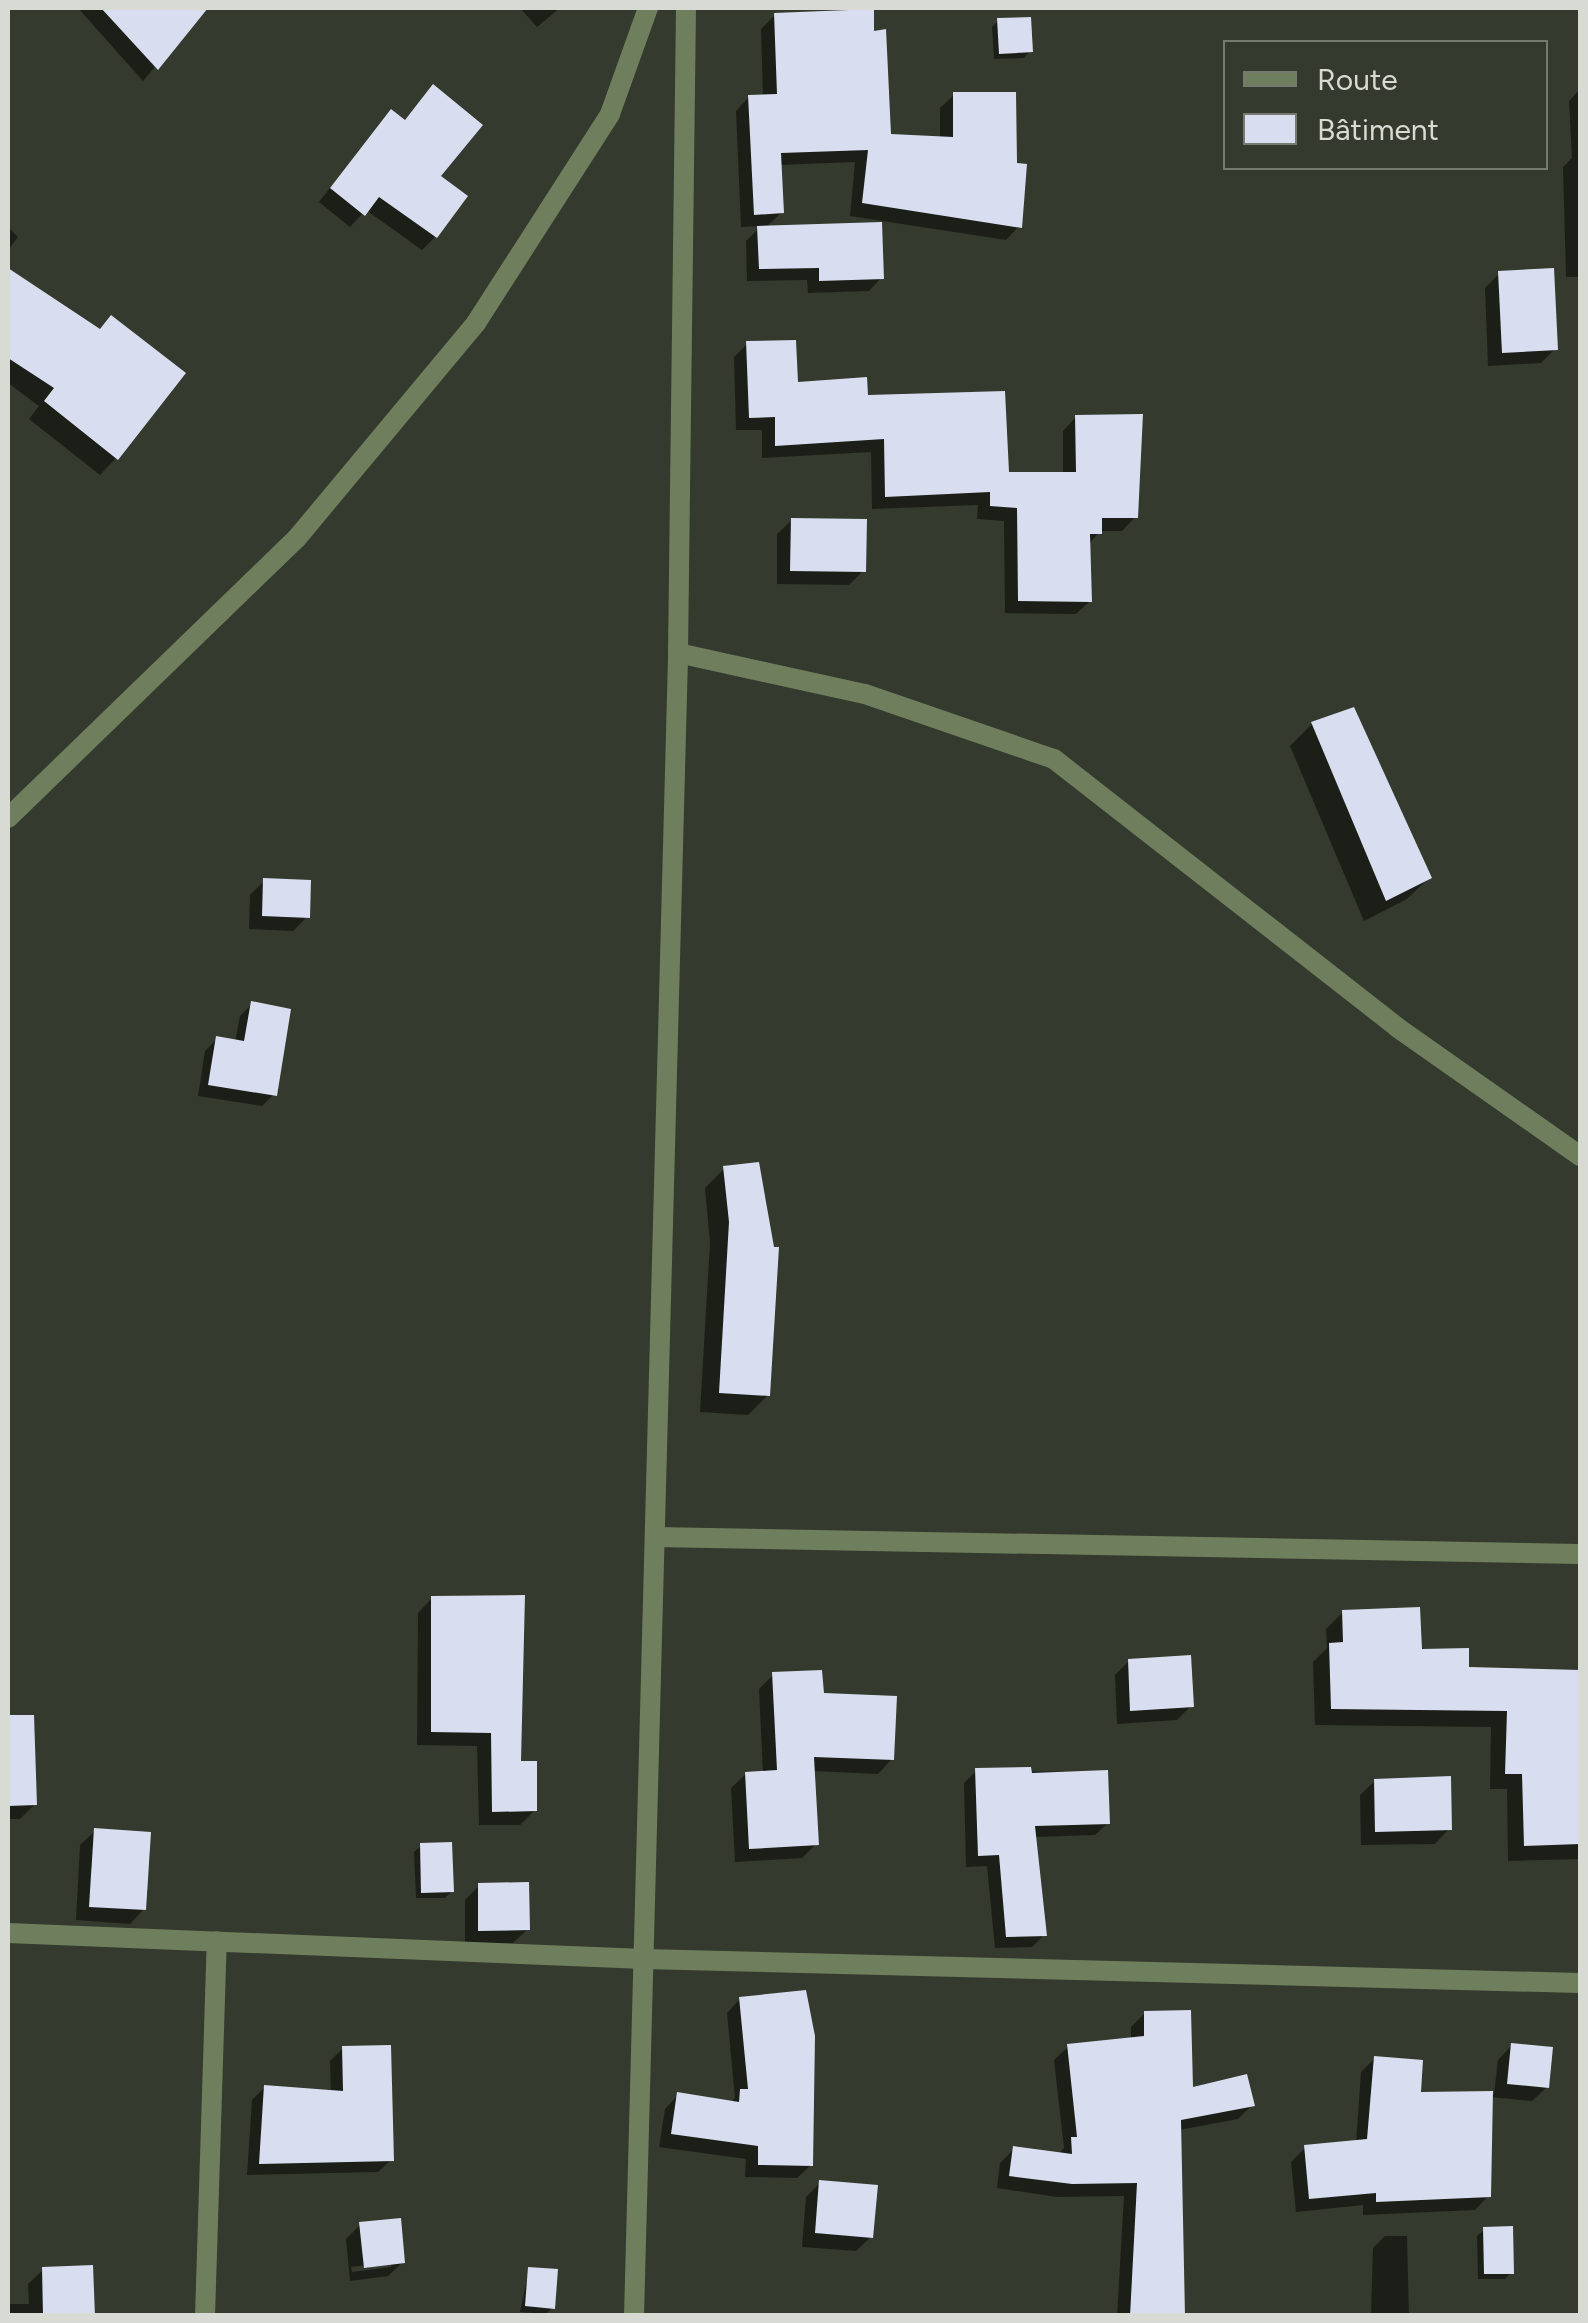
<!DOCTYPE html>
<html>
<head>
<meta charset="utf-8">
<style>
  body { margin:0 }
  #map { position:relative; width:1588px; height:2323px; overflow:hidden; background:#343a2d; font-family:Figtree,sans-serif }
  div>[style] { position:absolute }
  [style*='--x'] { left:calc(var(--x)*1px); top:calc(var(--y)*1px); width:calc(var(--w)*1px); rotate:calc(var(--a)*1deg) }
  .shadow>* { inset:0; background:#0007 }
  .building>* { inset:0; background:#d8deef }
  .minor>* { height:20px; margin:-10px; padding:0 10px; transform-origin:10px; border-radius:10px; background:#6f7f5d }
  .tertiary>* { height:20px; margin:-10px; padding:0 10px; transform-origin:10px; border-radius:10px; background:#6f7f5d }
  span { translate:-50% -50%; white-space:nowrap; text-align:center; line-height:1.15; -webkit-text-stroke:10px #343a2d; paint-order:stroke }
  .frame { position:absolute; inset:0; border:10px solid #d7dbd3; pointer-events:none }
  .legend { position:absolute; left:1223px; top:40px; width:325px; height:130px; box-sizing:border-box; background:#343a2d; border:2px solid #757a6f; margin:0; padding:12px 18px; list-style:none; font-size:30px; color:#d7dbd3 }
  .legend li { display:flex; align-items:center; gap:20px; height:50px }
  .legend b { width:50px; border:2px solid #757a6f }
</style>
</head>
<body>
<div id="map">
  <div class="shadow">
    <div style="clip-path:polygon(78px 8px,205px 8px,143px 81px)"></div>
    <div style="clip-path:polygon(520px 8px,560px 8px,537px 27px)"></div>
    <div style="clip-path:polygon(775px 15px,888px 137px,940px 139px,940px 108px,954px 95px,1019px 226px,1006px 240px,850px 216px,855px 162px,779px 165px,782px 212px,765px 228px,881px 278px,869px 291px,808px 293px,807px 280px,747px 281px,746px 241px,761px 226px,741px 227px,736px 111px,749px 97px,763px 97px,761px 29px)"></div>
    <div style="clip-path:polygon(998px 21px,1030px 51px,1024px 58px,994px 59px,992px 27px)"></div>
    <div style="clip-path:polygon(433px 87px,435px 237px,422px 250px,366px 210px,350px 227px,319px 202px,379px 126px,403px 122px)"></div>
    <div style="clip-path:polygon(1580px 89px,1580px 277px,1566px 277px,1563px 167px,1572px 158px,1569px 101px)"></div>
    <div style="clip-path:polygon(8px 227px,18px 237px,8px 250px)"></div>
    <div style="clip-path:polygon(8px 271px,98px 331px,116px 458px,100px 475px,29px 419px,39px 406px,8px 383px)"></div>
    <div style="clip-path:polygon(1499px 274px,1555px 349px,1541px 363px,1488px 366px,1485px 288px)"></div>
    <div style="clip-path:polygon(747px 344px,796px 384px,865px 397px,1006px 475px,1063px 474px,1063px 431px,1076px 417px,1135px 517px,1122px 531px,1100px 531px,1088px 545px,1090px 601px,1076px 614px,1005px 613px,1004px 521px,977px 519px,978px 505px,872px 509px,871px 452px,762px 458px,762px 430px,736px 430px,734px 357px)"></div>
    <div style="clip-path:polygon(792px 520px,864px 570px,849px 585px,777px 584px,777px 534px)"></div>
    <div style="clip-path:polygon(1353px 710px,1429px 878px,1407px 899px,1364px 921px,1290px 746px,1312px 724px)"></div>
    <div style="clip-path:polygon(264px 881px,308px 916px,293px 931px,249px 929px,250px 895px)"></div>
    <div style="clip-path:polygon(252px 1004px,274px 1094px,262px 1106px,198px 1096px,205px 1051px,217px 1039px,235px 1042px,240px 1016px)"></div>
    <div style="clip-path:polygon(725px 1168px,766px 1198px,772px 1249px,768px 1395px,748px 1415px,700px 1412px,710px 1243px,705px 1188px)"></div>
    <div style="clip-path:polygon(432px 1598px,518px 1764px,535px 1810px,520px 1825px,479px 1825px,477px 1746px,417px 1745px,418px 1613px)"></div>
    <div style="clip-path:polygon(1343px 1612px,1467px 1669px,1580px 1672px,1580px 1859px,1508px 1861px,1507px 1789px,1490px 1789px,1491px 1727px,1315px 1725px,1313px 1662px,1327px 1648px,1326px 1629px)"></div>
    <div style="clip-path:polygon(1129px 1661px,1191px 1706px,1177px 1720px,1117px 1724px,1115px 1675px)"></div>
    <div style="clip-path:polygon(773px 1675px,821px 1695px,892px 1759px,878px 1774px,812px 1771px,816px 1844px,802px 1858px,735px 1862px,731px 1788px,746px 1774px,763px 1773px,759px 1689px)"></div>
    <div style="clip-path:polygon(32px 1731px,35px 1804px,20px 1819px,8px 1819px,8px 1732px)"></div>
    <div style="clip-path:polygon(976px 1771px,1105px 1772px,1108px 1823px,1095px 1835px,1034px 1837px,1044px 1935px,1032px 1947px,995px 1948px,987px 1866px,966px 1867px,964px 1783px)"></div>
    <div style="clip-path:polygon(1375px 1781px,1449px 1829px,1435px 1844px,1361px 1845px,1360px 1795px)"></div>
    <div style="clip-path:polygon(95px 1831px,144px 1909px,130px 1924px,76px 1920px,80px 1845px)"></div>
    <div style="clip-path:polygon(421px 1846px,452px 1891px,445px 1898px,416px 1898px,414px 1852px)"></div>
    <div style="clip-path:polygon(479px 1886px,528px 1929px,513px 1943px,465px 1945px,465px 1900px)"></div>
    <div style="clip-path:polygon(740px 1999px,811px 2165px,797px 2178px,745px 2177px,746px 2159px,659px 2147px,665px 2109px,678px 2095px,730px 2103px,735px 2098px,727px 2013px)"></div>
    <div style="clip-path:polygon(1145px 2013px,1191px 2090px,1252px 2105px,1238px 2119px,1179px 2130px,1182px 2316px,1117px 2316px,1124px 2196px,1057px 2197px,997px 2188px,1000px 2163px,1014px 2149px,1057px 2155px,1064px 2148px,1054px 2060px,1068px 2047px,1131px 2040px,1131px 2027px)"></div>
    <div style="clip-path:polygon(1512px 2045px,1547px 2087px,1532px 2101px,1491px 2097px,1488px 2196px,1475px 2210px,1363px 2215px,1363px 2205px,1296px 2212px,1291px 2162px,1305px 2148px,1356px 2143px,1361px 2072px,1375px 2058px,1418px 2095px,1494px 2094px,1498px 2060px)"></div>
    <div style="clip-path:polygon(343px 2048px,391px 2160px,378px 2172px,247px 2175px,252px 2100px,265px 2087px,331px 2092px,330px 2061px)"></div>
    <div style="clip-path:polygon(820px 2183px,871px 2237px,856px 2251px,802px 2247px,806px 2197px)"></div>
    <div style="clip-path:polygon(evenodd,360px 2225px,403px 2262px,388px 2276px,350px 2281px,346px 2239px,360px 2225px,391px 2262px,391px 2267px,352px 2272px,351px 2267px,391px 2262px)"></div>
    <div style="clip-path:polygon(1484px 2230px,1511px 2273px,1505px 2279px,1478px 2279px,1477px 2236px)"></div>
    <div style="clip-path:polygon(1385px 2236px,1407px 2236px,1409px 2316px,1371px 2316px,1373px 2248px)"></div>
    <div style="clip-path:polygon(43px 2270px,92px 2316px,8px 2316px,8px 2304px,29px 2304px,28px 2284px)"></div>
    <div style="clip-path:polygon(529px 2270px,552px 2308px,546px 2314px,520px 2312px)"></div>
  </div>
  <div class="building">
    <div style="clip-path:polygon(101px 8px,208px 8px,158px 70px)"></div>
    <div style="clip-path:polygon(874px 9px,874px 31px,886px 29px,891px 134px,953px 137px,953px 92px,1016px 92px,1017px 163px,1027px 164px,1022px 228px,862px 203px,868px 150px,781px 153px,784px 213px,754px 215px,748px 95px,777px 94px,774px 13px)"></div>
    <div style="clip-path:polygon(1031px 17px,1033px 52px,999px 54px,997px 18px)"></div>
    <div style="clip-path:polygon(433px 84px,483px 125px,441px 176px,468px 196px,437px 238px,379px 197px,365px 216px,330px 188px,391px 109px,405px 120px)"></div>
    <div style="clip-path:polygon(882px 222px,884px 279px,819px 281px,819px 268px,759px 269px,757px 226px)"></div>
    <div style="clip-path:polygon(8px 268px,100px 329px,111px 315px,186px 373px,118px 460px,44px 401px,54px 388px,8px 358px)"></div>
    <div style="clip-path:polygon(1554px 268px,1558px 350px,1502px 353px,1498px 271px)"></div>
    <div style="clip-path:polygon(796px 340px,798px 382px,867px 377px,868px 395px,1005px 391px,1009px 472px,1076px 472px,1075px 415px,1143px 414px,1138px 518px,1102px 518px,1102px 534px,1090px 534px,1092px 602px,1018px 601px,1017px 508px,990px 506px,990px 492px,885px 497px,884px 439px,775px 446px,775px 417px,749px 418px,746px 341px)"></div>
    <div style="clip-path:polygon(791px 518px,867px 519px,866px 572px,790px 571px)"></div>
    <div style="clip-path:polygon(1354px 707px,1432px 878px,1386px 901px,1311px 722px)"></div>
    <div style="clip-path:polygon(263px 878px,311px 880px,310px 918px,262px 916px)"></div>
    <div style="clip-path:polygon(251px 1001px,291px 1009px,277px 1096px,208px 1085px,216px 1036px,244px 1041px)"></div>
    <div style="clip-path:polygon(759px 1162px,774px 1247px,779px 1247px,770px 1396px,719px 1393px,729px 1222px,723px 1166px)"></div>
    <div style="clip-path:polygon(525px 1595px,521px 1761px,537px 1761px,537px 1811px,492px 1812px,491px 1733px,431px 1732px,431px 1596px)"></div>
    <div style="clip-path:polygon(1420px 1607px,1422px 1649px,1469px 1648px,1469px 1667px,1580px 1670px,1580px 1844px,1524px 1846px,1522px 1774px,1505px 1774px,1507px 1711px,1331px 1709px,1329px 1643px,1343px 1642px,1342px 1610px)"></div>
    <div style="clip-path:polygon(1191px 1655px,1194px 1707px,1130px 1711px,1128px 1659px)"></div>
    <div style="clip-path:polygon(822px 1670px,824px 1693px,897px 1696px,894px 1760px,814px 1757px,819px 1845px,749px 1849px,745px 1772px,777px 1770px,772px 1672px)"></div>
    <div style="clip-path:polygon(8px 1715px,34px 1715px,37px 1805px,8px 1806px)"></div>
    <div style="clip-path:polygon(1031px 1767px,1032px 1773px,1108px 1770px,1110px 1824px,1035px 1826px,1047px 1936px,1006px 1937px,999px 1855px,978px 1856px,975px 1768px)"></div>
    <div style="clip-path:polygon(1451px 1776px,1452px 1830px,1375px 1832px,1374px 1779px)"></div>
    <div style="clip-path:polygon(94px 1828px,151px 1832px,146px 1910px,89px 1907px)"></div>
    <div style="clip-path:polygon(452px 1842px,454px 1892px,421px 1893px,420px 1843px)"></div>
    <div style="clip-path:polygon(529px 1882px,530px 1930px,478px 1931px,478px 1883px)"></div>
    <div style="clip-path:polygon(806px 1990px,815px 2036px,813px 2166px,758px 2165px,758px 2146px,671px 2134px,677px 2092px,739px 2102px,740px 2089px,748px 2089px,739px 1997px)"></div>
    <div style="clip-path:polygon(1191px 2010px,1193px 2087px,1247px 2074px,1255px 2106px,1181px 2120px,1185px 2316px,1130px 2316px,1137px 2183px,1072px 2184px,1009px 2176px,1013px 2146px,1072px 2154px,1071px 2137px,1077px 2137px,1067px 2044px,1144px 2036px,1144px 2011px)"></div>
    <div style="clip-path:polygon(1511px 2043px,1553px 2047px,1549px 2088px,1507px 2084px)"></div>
    <div style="clip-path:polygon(391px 2045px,394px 2161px,259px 2164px,264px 2085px,343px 2091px,342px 2046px)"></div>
    <div style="clip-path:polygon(1374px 2056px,1423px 2060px,1421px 2092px,1493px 2091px,1491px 2197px,1376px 2202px,1376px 2193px,1309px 2199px,1304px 2145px,1367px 2139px)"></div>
    <div style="clip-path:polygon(819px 2180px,878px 2185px,873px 2238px,815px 2233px)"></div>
    <div style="clip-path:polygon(401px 2218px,405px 2263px,364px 2268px,359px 2222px)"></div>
    <div style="clip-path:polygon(1513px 2226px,1514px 2274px,1484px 2274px,1483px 2227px)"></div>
    <div style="clip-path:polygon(93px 2265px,95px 2316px,43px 2316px,42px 2267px)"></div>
    <div style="clip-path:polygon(528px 2267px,558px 2269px,555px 2309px,525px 2306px)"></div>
  </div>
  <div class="minor">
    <div style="--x:678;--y:653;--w:191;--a:12.4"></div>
    <div style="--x:865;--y:694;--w:200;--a:19"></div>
    <div style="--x:1054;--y:759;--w:437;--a:38"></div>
    <div style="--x:1398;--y:1028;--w:223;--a:35.1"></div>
    <div style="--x:655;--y:1537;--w:925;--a:1.05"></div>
    <div style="--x:8;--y:1933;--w:637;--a:2.34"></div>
    <div style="--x:644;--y:1959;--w:936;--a:1.47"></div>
    <div style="--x:205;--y:2316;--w:375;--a:-88.2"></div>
    <div style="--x:634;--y:2316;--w:1664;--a:-88.48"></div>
    <div style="--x:678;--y:653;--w:645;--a:-89.29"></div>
  </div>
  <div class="tertiary">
    <div style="--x:8;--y:818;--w:402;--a:-44.1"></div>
    <div style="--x:297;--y:538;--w:280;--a:-50.2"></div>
    <div style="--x:476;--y:323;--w:248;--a:-57.3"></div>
    <div style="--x:610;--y:114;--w:113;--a:-70.3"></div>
  </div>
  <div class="frame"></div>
  <ul class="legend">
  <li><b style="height:12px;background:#6f7f5d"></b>Route</li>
  <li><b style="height:28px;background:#d8deef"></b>Bâtiment</li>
  </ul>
</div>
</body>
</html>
